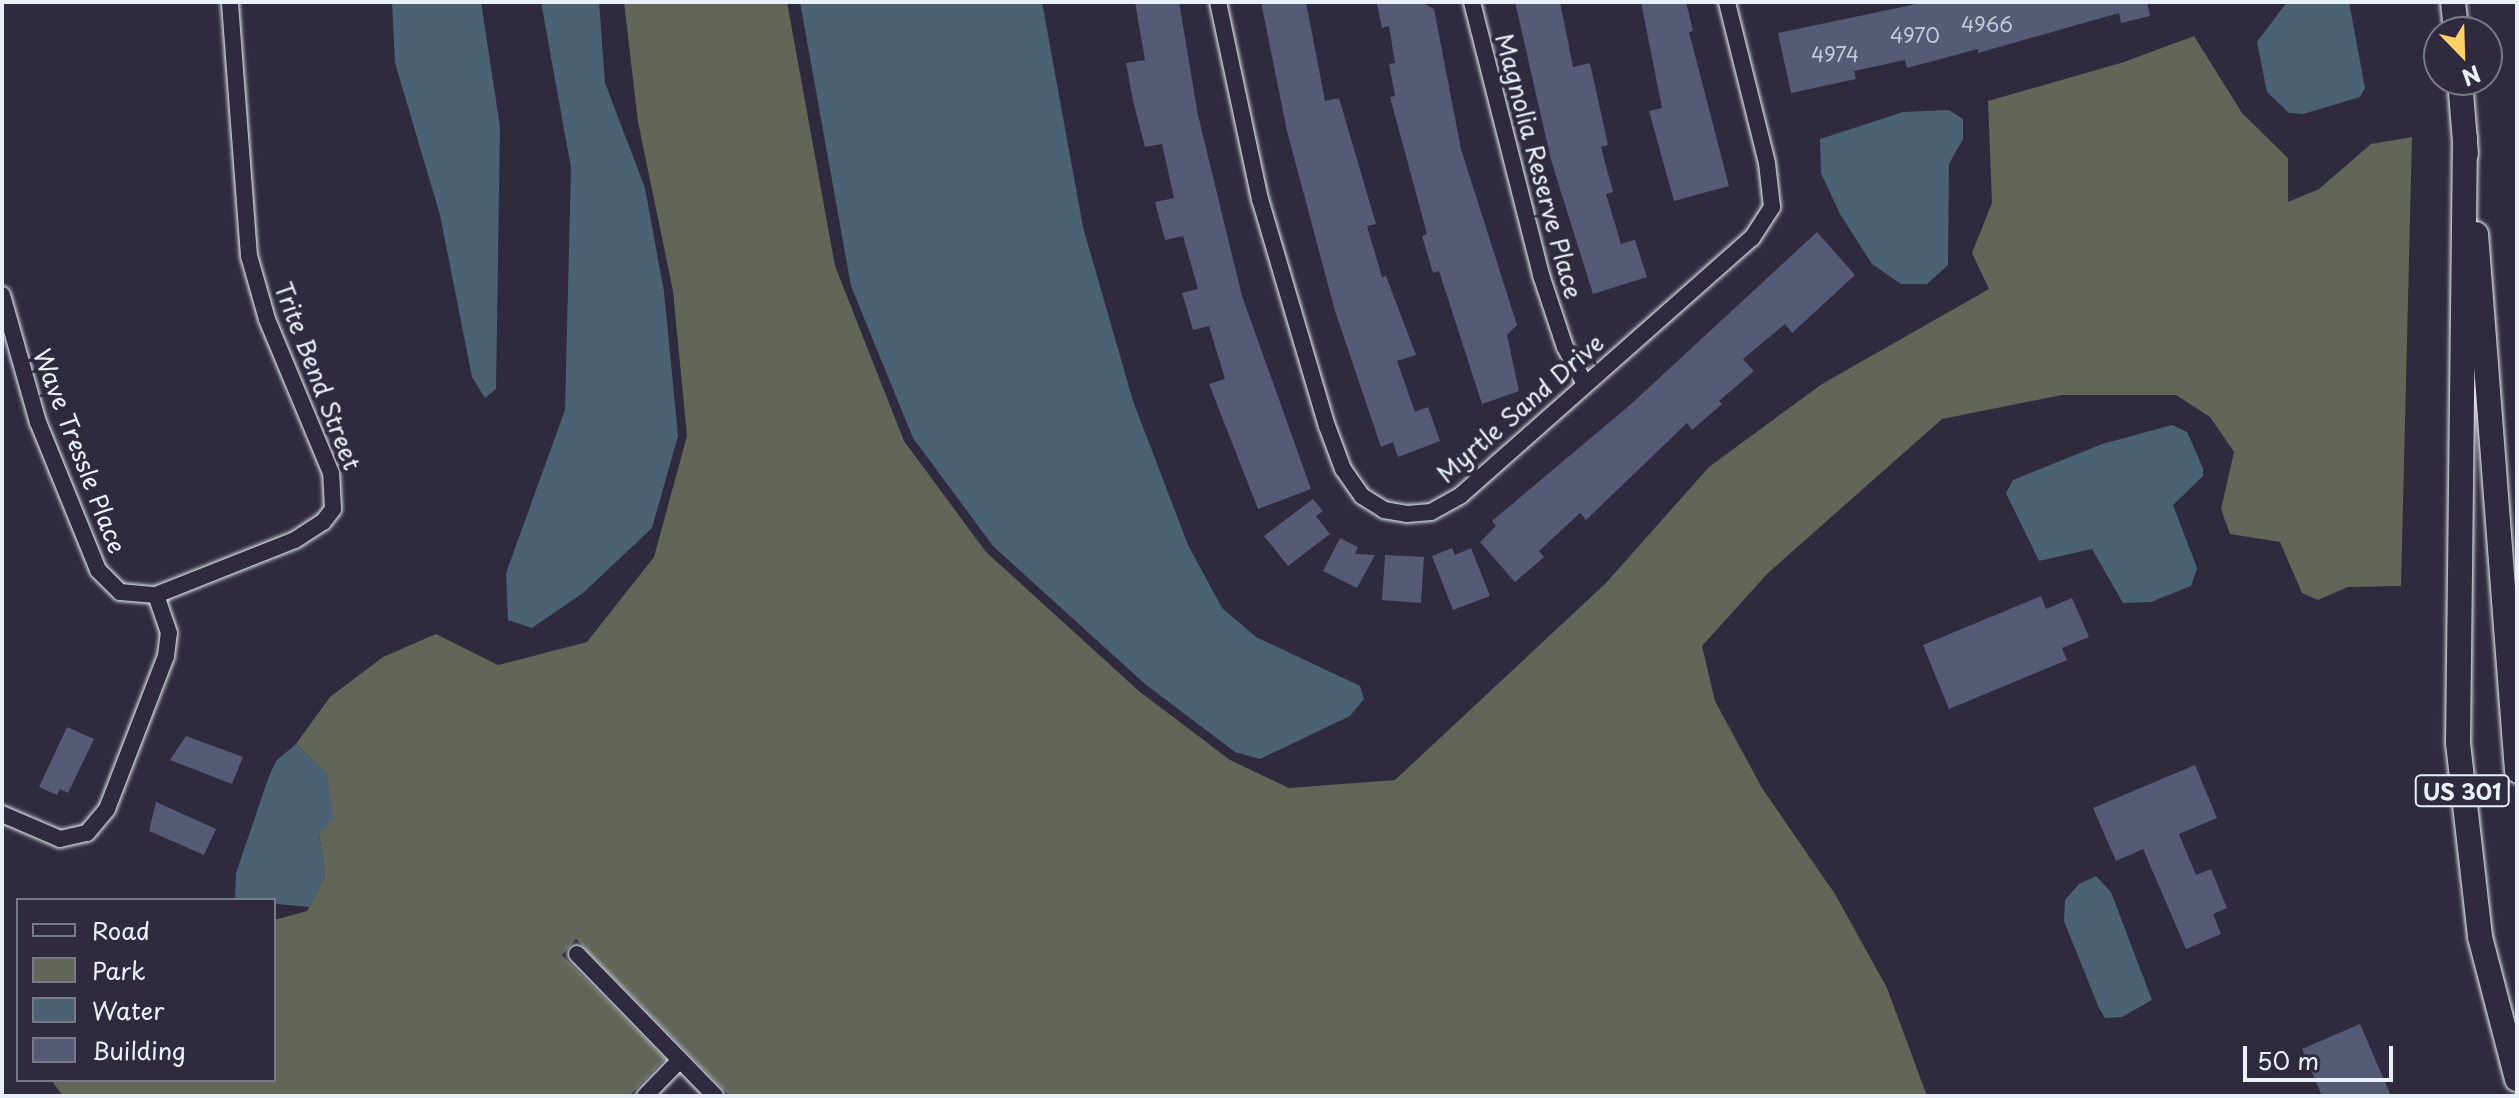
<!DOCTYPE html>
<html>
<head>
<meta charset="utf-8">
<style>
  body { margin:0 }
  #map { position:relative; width:2519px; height:1098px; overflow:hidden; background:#2f2a3d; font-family:"Playpen Sans",sans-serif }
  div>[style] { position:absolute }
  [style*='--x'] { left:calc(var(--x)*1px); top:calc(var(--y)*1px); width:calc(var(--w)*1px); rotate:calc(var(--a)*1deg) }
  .green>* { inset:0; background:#616658 }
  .water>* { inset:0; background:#4b6275 }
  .building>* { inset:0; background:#555a76 }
  .roads { filter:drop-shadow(0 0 2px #e8f1f8) drop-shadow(0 0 2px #e8f1f8) }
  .minor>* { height:16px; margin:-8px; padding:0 8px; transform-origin:8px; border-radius:8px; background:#2f2a3d }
  .primary>* { height:24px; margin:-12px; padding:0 12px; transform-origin:12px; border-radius:12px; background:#2f2a3d }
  span { translate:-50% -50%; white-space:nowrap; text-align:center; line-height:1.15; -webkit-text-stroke:8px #2f2a3d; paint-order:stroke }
  .number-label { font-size:20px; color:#c3cbd8 }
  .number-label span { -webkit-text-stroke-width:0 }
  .shield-label span { padding:2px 6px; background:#2f2a3d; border:2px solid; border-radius:6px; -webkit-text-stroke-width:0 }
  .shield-label { font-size:22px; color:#e8f1f8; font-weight:700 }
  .street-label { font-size:24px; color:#e8f1f8 }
  .frame { position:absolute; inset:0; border:4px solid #e8f1f8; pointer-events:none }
  .legend { position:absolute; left:16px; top:898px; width:260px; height:184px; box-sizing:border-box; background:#2f2a3d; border:2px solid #797a88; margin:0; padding:10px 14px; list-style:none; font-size:24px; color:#e8f1f8 }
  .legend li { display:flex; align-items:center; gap:16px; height:40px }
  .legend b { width:40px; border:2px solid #797a88 }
  .north { position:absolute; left:2423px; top:16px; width:80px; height:80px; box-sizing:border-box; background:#2f2a3d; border:2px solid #797a88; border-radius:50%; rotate:157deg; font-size:22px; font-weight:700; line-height:32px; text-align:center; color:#e8f1f8 }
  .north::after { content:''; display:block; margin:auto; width:28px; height:36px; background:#ffd166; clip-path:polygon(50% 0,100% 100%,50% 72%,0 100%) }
  .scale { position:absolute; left:2243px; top:1046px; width:150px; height:36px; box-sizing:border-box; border:4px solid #e8f1f8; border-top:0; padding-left:10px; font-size:24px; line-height:28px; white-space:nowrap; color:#e8f1f8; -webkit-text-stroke:6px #2f2a3d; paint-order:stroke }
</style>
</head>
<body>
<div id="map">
  <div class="green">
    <div style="clip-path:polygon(624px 2px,787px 2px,835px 266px,904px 441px,986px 552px,1140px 692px,1230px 760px,1289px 788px,1395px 780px,1606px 583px,1709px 467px,1822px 384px,1989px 289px,1972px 253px,1992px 203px,1988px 101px,2124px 62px,2194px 36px,2242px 113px,2288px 158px,2288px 202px,2319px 189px,2371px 144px,2412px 137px,2401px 586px,2348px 587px,2318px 600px,2302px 593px,2280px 542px,2230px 534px,2221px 509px,2234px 452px,2210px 417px,2176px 395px,2062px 395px,1942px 419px,1768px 573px,1702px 646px,1715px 701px,1762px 788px,1835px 894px,1887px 988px,1927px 1096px,730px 1096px,576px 939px,562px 955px,665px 1059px,629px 1096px,63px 1096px,51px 1080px,274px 1080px,274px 920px,307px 911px,325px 876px,319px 834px,327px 774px,296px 744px,330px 697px,383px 657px,436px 634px,498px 665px,587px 642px,654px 557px,687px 436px,673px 291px,638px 122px)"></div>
  </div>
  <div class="water">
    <div style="clip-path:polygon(392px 2px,481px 2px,500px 127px,496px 389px,485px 398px,472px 377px,440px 215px,395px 63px)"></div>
    <div style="clip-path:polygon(541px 2px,599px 2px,605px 83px,645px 188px,664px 292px,678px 436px,652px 528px,583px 593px,532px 628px,508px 620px,506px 573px,565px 410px,571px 168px)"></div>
    <div style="clip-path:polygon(800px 2px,1042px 2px,1083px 227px,1133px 401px,1188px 545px,1222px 608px,1256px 637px,1360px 686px,1364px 699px,1350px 716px,1260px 759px,1235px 752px,1145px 684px,993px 546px,913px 438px,851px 286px)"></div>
    <div style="clip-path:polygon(2287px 2px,2349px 2px,2365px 88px,2360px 97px,2303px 114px,2289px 113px,2267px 92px,2257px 42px)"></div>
    <div style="clip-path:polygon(1949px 110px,1963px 119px,1963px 139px,1949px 164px,1948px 265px,1927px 284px,1901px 284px,1872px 264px,1840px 214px,1821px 173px,1820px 139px,1903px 112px)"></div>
    <div style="clip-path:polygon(2172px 425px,2187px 432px,2203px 468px,2203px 476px,2173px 505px,2197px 568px,2191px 586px,2151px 602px,2123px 603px,2092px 549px,2039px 561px,2006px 493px,2013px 480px,2102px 444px)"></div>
    <div style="clip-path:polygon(296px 744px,327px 774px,334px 819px,319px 834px,325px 876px,309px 907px,235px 900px,236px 873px,269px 776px,276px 761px)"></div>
    <div style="clip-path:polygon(2096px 876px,2111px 892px,2152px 1000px,2122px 1017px,2105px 1018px,2099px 1008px,2064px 921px,2065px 900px,2079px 884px)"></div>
  </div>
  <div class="building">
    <div style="clip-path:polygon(1135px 2px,1179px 2px,1198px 115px,1242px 296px,1311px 489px,1258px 509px,1209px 384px,1225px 379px,1209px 326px,1193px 330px,1182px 293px,1198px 289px,1183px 236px,1165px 240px,1155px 202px,1174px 198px,1162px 144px,1145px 147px,1133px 101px,1126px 63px,1145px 60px)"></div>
    <div style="clip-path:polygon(1261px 2px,1306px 2px,1325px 101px,1339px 98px,1376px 224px,1367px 226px,1382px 277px,1386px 276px,1416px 355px,1397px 361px,1415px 412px,1428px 407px,1440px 441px,1398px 457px,1393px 442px,1381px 447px,1335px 311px,1287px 131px)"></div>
    <div style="clip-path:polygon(1422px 2px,1434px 9px,1461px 149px,1517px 325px,1507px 335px,1519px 391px,1482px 404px,1439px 271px,1433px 273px,1422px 236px,1427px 234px,1390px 97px,1395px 96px,1389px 64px,1395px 63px,1389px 26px,1382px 28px,1377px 4px)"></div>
    <div style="clip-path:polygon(1515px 2px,1560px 2px,1573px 67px,1590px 63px,1608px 145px,1601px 147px,1613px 192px,1606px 194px,1621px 244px,1635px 240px,1647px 277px,1593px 294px,1551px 160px)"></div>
    <div style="clip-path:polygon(1641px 2px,1686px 2px,1693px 31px,1689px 32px,1729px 186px,1674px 201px,1649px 111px,1662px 108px)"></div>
    <div style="clip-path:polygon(1926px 2px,2147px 2px,2150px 16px,2121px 23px,2119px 13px,1978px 53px,1978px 49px,1907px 68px,1905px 60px,1854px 71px,1856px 79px,1791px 93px,1778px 33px)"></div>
    <div style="clip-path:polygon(1817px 232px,1855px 275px,1792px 333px,1785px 324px,1743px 359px,1754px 371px,1719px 401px,1722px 404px,1692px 430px,1687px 423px,1586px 520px,1580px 513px,1539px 551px,1544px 557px,1515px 582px,1480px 542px,1496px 526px,1492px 521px,1630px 405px)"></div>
    <div style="clip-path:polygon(1313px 499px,1323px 511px,1316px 516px,1330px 534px,1288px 566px,1264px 536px)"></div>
    <div style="clip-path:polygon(1340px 538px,1358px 547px,1355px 554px,1375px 555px,1357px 588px,1323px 571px)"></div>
    <div style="clip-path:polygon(1452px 548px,1455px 555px,1471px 548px,1490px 596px,1453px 610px,1432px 556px)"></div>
    <div style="clip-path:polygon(1385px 555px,1424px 557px,1421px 603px,1382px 600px)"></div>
    <div style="clip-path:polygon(2041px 596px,2046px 609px,2072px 598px,2089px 637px,2062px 648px,2067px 660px,1949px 709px,1923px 645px)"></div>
    <div style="clip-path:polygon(67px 727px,94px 739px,68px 793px,60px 789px,57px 795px,39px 787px)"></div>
    <div style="clip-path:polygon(186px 736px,243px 757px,232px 784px,170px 760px)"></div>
    <div style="clip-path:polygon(2195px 765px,2217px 818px,2179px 834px,2196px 875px,2211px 869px,2227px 908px,2213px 914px,2221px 934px,2186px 949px,2143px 849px,2116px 861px,2093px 808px)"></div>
    <div style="clip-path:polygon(156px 802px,216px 829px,204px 855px,149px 831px)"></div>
    <div style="clip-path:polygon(2360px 1024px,2391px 1096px,2322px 1096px,2302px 1049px)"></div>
  </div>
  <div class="roads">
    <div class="minor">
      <div style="--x:1218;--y:2;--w:201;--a:78"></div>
      <div style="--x:1260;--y:199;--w:237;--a:73.6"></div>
      <div style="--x:1327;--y:426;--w:46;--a:69.6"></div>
      <div style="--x:1343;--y:469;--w:33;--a:55"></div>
      <div style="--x:1362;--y:496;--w:26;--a:32"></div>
      <div style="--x:1384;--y:510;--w:23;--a:10"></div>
      <div style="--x:1407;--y:514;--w:24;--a:-5"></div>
      <div style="--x:1431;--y:512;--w:33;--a:-29"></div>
      <div style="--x:1460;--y:496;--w:390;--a:-41.5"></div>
      <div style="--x:1752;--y:238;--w:37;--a:-57"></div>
      <div style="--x:1772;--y:207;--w:44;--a:-96.5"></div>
      <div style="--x:1767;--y:163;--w:166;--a:-104"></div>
      <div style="--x:1472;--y:2;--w:282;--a:75.8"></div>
      <div style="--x:1541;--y:275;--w:76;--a:71.6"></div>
      <div style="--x:1565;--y:347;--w:42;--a:61.6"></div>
      <div style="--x:2;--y:295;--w:132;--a:74.2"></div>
      <div style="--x:38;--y:422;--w:160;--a:67.9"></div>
      <div style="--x:98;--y:570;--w:31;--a:45"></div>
      <div style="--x:120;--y:592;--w:36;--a:5"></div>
      <div style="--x:156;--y:595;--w:149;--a:-21.6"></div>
      <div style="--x:295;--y:540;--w:33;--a:-33"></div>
      <div style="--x:323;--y:522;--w:16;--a:-52"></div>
      <div style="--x:333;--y:509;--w:36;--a:-93"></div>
      <div style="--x:331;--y:473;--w:167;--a:-112.6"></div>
      <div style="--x:267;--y:319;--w:66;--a:-105.9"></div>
      <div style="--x:249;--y:256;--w:255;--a:-94.3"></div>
      <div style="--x:2;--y:814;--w:63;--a:23.3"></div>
      <div style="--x:60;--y:839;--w:28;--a:-13"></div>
      <div style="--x:87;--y:833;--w:31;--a:-50"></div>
      <div style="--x:107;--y:809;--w:164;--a:-68.9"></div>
      <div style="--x:166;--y:656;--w:23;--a:-83"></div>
      <div style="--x:169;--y:633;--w:40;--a:-108.9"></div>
      <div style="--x:577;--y:954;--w:198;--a:45.8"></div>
      <div style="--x:645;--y:1096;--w:50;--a:-45.8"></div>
    </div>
    <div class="primary">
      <div style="--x:2453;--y:2;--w:30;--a:84"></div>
      <div style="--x:2460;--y:80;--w:74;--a:85.4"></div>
      <div style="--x:2465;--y:138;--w:605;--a:90.66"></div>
      <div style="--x:2458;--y:743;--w:195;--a:83.5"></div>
      <div style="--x:2480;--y:937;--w:147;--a:75.4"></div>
      <div style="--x:2476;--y:234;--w:538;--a:85.63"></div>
    </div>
  </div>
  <div class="number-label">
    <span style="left:1987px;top:24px">4966</span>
    <span style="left:1915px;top:35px">4970</span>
    <span style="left:1835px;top:54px">4974</span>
  </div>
  <div class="shield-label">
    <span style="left:2462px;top:791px">US 301</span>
  </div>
  <div class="street-label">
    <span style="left:1539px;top:166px;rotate:75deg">Magnolia Reserve Place</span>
    <span style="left:318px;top:376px;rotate:69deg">Trite Bend Street</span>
    <span style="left:1520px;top:408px;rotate:-41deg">Myrtle Sand Drive</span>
    <span style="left:80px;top:451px;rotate:69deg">Wave Tressle Place</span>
  </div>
  <div class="frame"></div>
  <ul class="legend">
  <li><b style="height:10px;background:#2f2a3d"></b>Road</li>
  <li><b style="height:22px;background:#616658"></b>Park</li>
  <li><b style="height:22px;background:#4b6275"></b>Water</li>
  <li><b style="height:22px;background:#555a76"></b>Building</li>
  </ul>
  <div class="north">N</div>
  <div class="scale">50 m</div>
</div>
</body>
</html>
